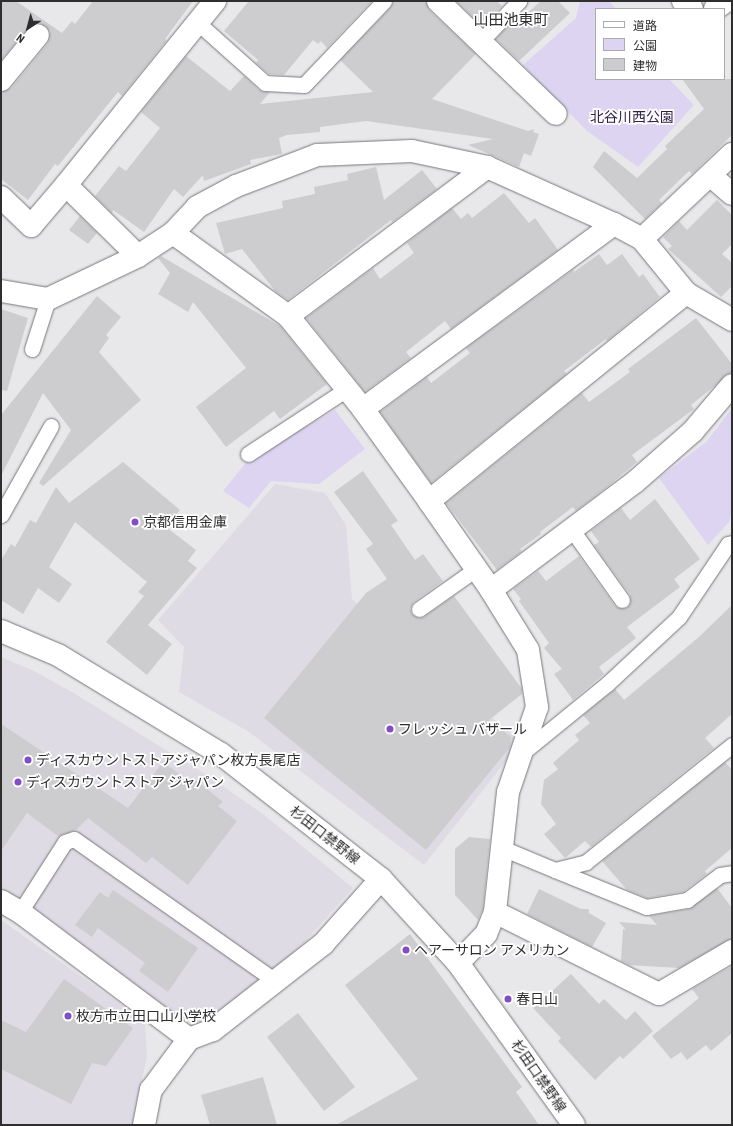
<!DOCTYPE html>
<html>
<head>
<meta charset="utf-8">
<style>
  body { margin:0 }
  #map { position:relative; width:733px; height:1126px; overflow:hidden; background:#e8e8eb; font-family:"Roboto Condensed","Noto Sans JP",sans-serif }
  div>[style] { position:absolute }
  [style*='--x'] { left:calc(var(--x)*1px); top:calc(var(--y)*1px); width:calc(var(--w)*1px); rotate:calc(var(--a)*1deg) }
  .built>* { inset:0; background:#dedbe5 }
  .green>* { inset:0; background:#ddd4f2 }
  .building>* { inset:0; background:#cdcccf }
  .roads { filter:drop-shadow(0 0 1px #777679) drop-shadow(0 0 1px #777679) }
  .lane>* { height:15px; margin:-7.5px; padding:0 7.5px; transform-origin:7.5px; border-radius:7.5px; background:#fff }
  .street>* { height:22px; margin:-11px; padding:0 11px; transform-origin:11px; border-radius:11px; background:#fff }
  .secondary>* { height:22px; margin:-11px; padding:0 11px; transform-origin:11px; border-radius:11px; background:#fff }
  .dots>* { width:11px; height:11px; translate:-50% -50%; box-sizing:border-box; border:2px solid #fff; border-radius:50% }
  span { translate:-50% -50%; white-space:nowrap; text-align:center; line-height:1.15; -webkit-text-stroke:3.5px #fff; paint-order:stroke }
  .park-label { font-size:14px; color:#32224b }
  .poi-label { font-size:14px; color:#2e2e2f }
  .left { translate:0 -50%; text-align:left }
  .street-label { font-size:14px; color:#2e2e2f }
  .neighbourhood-label { font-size:15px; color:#2e2e2f }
  .frame { position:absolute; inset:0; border:2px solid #2e2e2f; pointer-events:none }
  .legend { position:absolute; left:595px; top:8px; width:130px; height:72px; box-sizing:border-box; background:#fff; border:1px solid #ababac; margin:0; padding:5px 7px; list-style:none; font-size:12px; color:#2e2e2f }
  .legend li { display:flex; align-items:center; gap:8px; height:20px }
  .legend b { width:20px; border:1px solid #ababac }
  .north { position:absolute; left:8px; top:8px; width:40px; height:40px; -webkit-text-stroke:3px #fff; paint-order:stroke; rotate:216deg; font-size:11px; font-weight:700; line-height:16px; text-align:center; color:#2e2e2f }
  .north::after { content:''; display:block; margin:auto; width:14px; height:18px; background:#2e2e2f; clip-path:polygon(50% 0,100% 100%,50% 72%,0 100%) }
</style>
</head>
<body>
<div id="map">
  <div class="built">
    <div style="clip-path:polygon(275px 484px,325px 493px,346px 525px,352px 599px,521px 742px,424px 865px,249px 732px,179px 692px,184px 647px,158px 620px)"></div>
    <div style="clip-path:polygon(1px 657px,34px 671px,72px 692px,208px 776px,263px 814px,353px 888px,302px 945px,259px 985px,206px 1023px,186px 1021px,85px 949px,1px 893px)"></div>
    <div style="clip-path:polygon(1px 920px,125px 1007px,145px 1025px,147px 1057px,132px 1125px,1px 1125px)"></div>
  </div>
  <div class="green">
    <div style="clip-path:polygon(580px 1px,609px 1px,616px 9px,596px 9px,596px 79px,669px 79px,694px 105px,638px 167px,587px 131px,523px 65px,576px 18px)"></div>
    <div style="clip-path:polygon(732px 408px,732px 510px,729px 522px,708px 545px,659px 478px,707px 441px)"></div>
    <div style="clip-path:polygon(335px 410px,365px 449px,319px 484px,271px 481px,249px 508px,223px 491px,248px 460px)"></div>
  </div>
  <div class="building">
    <div style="clip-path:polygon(1px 1px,16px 1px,62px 33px,72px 21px,75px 24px,93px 1px,193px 1px,165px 39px,167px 40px,122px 96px,118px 92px,58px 166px,55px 164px,28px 200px,1px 179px,1px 92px,11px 88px,48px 43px,50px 31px,40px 23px,33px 23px,1px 60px)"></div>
    <div style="clip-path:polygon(249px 1px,372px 1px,327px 48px,321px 41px,318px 44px,313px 40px,284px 75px,269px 74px,256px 63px,258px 60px,224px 31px)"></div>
    <div style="clip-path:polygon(393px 1px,426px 1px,429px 10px,476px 54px,432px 99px,528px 131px,534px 129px,533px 132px,539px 134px,531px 156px,524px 153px,519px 167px,468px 145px,493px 139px,366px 121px,320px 127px,320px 132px,287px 135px,279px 138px,282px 154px,250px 160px,251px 164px,204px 181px,203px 175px,183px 197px,174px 189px,144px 232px,113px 210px,112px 213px,95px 196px,119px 166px,126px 171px,160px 128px,141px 112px,186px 56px,230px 91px,244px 76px,259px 90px,270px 92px,260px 104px,373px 92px,340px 60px,391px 7px)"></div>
    <div style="clip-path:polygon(456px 1px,497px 1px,502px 6px,482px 26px)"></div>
    <div style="clip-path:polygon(541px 1px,558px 1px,570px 13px,519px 61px,496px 39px,515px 18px,518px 21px)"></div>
    <div style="clip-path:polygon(682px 79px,732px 79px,732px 135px,692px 174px,689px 171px,659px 200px,662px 203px,645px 219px,593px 167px,604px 151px,637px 178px,667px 149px,665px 146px,704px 109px)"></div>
    <div style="clip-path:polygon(376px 167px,384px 200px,422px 170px,437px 189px,392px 222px,391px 220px,288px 300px,276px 292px,242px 249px,225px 254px,216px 223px,283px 208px,282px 201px,315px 194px,314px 187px,348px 180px,347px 174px)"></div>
    <div style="clip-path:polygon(504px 193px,529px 223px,535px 218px,558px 250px,451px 329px,445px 321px,406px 352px,411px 358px,365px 392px,306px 318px,373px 268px,380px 279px,414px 253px,407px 243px,452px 208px,461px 219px,468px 213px,472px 218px)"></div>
    <div style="clip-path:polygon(717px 200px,732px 215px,732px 244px,722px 254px,732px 263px,732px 286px,721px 297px,668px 249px,672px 246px,663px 237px,679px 221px,687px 230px)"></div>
    <div style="clip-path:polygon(80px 216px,97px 233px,88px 244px,69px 230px)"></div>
    <div style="clip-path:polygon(599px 254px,607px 265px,622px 254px,639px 277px,643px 274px,660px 297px,607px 341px,606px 339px,564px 371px,567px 374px,431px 483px,380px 412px,427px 377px,431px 383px,470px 353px,466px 348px,573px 270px,574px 272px)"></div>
    <div style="clip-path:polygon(161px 256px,280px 326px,327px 384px,280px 419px,274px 411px,226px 447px,196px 407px,246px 368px,193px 302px,188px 312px,158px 294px,170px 273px,158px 258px)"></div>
    <div style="clip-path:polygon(97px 296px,121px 317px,106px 335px,109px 338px,99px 352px,141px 400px,43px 486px,39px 483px,71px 430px,43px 393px,1px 476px,1px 415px)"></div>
    <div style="clip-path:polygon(1px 309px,28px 318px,7px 391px,1px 390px)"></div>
    <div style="clip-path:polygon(696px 318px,732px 364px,732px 372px,691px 405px,694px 409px,632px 455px,637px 462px,606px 488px,576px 511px,573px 507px,540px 532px,541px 534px,520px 549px,522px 551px,497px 570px,446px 503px,582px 393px,589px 402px,630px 372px,628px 369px)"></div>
    <div style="clip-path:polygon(123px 462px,180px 510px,166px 527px,196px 550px,188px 561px,197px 568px,148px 625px,172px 644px,147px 675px,106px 642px,144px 596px,138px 592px,147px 582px,75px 522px,49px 567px,72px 584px,59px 603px,38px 588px,23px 614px,1px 600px,1px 560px,11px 544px,15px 547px,30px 520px,36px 523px,56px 487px,69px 503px)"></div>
    <div style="clip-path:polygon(363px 471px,398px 521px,391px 525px,415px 560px,423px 554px,443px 581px,414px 602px,410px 609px,412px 614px,419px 618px,424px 617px,454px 596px,522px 689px,522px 694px,489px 720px,511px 737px,510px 747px,426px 850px,264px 718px,366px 593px,387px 579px,366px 549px,373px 544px,334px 492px)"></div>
    <div style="clip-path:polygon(655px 499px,700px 559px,674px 579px,680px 587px,627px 627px,636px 638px,599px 667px,604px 674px,573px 700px,554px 674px,562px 669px,544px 648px,549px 643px,519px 601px,521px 599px,513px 589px,538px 571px,546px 581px,579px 556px,615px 606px,619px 608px,627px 608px,630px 603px,630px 595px,594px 545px,599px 542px,591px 531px,621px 508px,630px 520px)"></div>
    <div style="clip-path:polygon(732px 605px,732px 714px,705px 738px,714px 748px,591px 847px,585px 841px,565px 858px,544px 834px,556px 824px,541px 804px,544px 780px,558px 769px,553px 763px,579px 740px,575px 735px,590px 723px,583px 715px,615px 689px,624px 700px,700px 636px)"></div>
    <div style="clip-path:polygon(1px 724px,128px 808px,163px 762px,190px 782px,192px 777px,223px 802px,218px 806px,237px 821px,188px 885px,152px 857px,146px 863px,88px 818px,76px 830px,58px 836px,27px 813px,1px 851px)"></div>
    <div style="clip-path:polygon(725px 762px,732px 770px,732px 848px,705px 871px,707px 874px,683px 892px,647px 898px,627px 890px,602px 861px)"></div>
    <div style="clip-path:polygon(469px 837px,490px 839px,483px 909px,478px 920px,455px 895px,455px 849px)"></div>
    <div style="clip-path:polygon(717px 888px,732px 908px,732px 939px,679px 968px,629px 965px,621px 961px,623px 929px,626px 930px,619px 922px,657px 925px,649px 916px,689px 909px)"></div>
    <div style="clip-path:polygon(539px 889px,581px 909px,589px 909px,589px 913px,606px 923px,592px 947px,527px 914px)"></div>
    <div style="clip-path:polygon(113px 890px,198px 948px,168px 992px,139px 971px,145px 963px,98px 928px,92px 937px,75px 925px,100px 892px,108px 898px)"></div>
    <div style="clip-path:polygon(410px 934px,522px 1087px,516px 1092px,539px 1125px,336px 1125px,418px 1079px,345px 985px)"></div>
    <div style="clip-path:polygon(732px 966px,732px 1033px,711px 1051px,706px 1045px,687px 1060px,681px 1052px,671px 1059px,652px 1036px,699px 998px,692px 989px)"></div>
    <div style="clip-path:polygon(571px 974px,599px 1004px,604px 999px,626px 1020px,635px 1011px,653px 1031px,623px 1059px,620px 1056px,595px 1080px,558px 1041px,561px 1038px,533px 1008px)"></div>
    <div style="clip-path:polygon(64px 979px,133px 1028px,106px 1066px,92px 1063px,71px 1104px,1px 1069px,1px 1020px,26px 1032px)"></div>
    <div style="clip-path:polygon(298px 1013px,355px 1087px,324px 1111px,267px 1037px)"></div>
    <div style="clip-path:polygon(263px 1077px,277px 1125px,210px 1125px,201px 1095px)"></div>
  </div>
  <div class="roads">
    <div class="lane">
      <div style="--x:198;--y:23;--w:90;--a:41.8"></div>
      <div style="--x:265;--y:83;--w:39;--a:3"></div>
      <div style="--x:304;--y:85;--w:116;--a:-46.4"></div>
      <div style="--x:480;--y:42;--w:57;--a:-46.4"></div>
      <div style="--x:32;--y:349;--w:52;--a:-72.3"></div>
      <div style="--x:248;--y:454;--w:118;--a:-33.3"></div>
      <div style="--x:1;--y:515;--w:102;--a:-60.7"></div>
      <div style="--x:572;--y:530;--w:86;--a:54.5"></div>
      <div style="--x:419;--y:609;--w:70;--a:-35.1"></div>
      <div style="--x:522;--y:753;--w:109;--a:-39.1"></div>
      <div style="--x:607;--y:684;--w:98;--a:-42.9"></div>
      <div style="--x:679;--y:617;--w:88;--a:-56.1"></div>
      <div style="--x:728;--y:544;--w:4;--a:-14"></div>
      <div style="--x:502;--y:848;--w:57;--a:22.5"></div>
      <div style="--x:555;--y:870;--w:32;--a:-14"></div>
      <div style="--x:586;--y:862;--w:187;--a:-38.7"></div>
      <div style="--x:555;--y:870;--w:98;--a:22.1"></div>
      <div style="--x:646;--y:907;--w:42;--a:-9.7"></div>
      <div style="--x:687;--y:900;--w:41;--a:-37.1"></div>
      <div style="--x:720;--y:875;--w:12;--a:-9"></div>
      <div style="--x:20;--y:912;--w:83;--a:-57.3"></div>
      <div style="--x:65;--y:842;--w:9;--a:-18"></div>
      <div style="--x:74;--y:839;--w:248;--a:35.2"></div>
    </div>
    <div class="street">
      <div style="--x:438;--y:1;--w:163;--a:43.8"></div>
      <div style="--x:683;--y:1;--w:12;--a:42"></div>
      <div style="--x:715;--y:9;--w:14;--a:-36"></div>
      <div style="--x:1;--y:80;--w:58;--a:-50.6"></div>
      <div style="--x:710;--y:175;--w:29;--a:41"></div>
      <div style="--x:1;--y:197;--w:42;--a:44"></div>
      <div style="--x:31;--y:226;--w:54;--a:-49.5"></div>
      <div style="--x:173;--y:233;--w:142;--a:35.8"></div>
      <div style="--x:288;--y:316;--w:119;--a:51.1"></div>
      <div style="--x:363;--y:409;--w:113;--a:54.3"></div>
      <div style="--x:429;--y:501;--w:108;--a:55.1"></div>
      <div style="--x:491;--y:590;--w:70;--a:58.3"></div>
      <div style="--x:528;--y:650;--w:58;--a:81"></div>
      <div style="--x:537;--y:707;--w:90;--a:108.8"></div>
      <div style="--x:508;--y:792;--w:121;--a:96.2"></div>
      <div style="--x:495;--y:912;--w:24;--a:112"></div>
      <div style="--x:486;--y:934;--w:40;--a:134"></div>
      <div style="--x:642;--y:239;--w:124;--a:-43.4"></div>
      <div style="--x:138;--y:256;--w:101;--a:-135.4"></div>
      <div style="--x:66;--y:185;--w:237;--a:-51"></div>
      <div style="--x:1;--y:291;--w:48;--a:9.7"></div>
      <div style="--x:48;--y:299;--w:100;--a:-25.5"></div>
      <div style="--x:138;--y:256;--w:42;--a:-33.3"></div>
      <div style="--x:173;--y:233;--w:35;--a:-47"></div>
      <div style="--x:197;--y:207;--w:44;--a:-28.3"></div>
      <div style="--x:236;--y:186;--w:87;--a:-20.9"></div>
      <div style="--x:317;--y:155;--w:95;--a:-2.4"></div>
      <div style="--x:412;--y:151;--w:77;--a:12"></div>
      <div style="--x:487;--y:167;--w:139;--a:24.2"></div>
      <div style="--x:614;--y:224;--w:32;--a:28"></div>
      <div style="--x:642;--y:239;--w:70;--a:50.8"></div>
      <div style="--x:686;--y:293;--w:53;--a:30.4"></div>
      <div style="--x:288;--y:316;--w:249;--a:-36.8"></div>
      <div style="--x:363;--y:409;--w:312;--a:-36.4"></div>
      <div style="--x:429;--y:501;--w:331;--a:-39"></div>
      <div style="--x:491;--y:590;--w:180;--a:-36.9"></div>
      <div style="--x:635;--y:482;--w:77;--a:-41.3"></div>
      <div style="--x:693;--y:431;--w:60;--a:-49.7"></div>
      <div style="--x:1;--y:901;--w:22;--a:30"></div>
      <div style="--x:20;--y:912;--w:211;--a:36.9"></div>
      <div style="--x:495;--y:912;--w:183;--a:26.6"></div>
      <div style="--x:659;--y:994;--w:85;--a:-30.5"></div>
      <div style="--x:144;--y:1125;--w:36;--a:-79"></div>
      <div style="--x:151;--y:1090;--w:64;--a:-53.3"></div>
      <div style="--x:189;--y:1039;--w:26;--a:-21"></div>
      <div style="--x:213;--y:1030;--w:140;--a:-38"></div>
      <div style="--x:323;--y:944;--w:87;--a:-48.3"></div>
    </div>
    <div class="secondary">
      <div style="--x:1;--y:631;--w:62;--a:22.8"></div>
      <div style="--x:58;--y:655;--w:191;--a:31.3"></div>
      <div style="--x:221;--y:754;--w:203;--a:38"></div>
      <div style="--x:381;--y:879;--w:114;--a:47.5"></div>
      <div style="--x:458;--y:963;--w:199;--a:54.4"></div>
    </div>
  </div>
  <div class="dots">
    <div style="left:135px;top:522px;background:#814ec6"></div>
    <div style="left:390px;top:729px;background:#814ec6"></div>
    <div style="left:28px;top:760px;background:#814ec6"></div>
    <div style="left:18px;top:782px;background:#814ec6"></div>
    <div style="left:406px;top:950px;background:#814ec6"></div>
    <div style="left:508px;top:999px;background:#814ec6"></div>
    <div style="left:68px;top:1016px;background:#814ec6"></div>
  </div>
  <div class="park-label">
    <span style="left:632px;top:117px">北谷川西公園</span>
  </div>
  <div class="poi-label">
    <span class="left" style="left:143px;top:522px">京都信用金庫</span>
    <span class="left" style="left:398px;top:729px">フレッシュ バザール</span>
    <span class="left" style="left:36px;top:760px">ディスカウントストアジャパン枚方長尾店</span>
    <span class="left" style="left:26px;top:782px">ディスカウントストア ジャパン</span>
    <span class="left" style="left:414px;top:950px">ヘアーサロン アメリカン</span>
    <span class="left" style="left:516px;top:999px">春日山</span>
    <span class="left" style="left:76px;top:1016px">枚方市立田口山小学校</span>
  </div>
  <div class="street-label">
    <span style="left:325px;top:835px;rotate:38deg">杉田口禁野線</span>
    <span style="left:539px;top:1076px;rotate:55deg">杉田口禁野線</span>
  </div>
  <div class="neighbourhood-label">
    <span style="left:511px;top:21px">山田池東町</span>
  </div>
  <div class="frame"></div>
  <ul class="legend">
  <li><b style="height:5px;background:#fff"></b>道路</li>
  <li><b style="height:11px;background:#ddd4f2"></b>公園</li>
  <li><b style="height:11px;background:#cdcccf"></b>建物</li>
  </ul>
  <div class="north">N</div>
</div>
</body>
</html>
